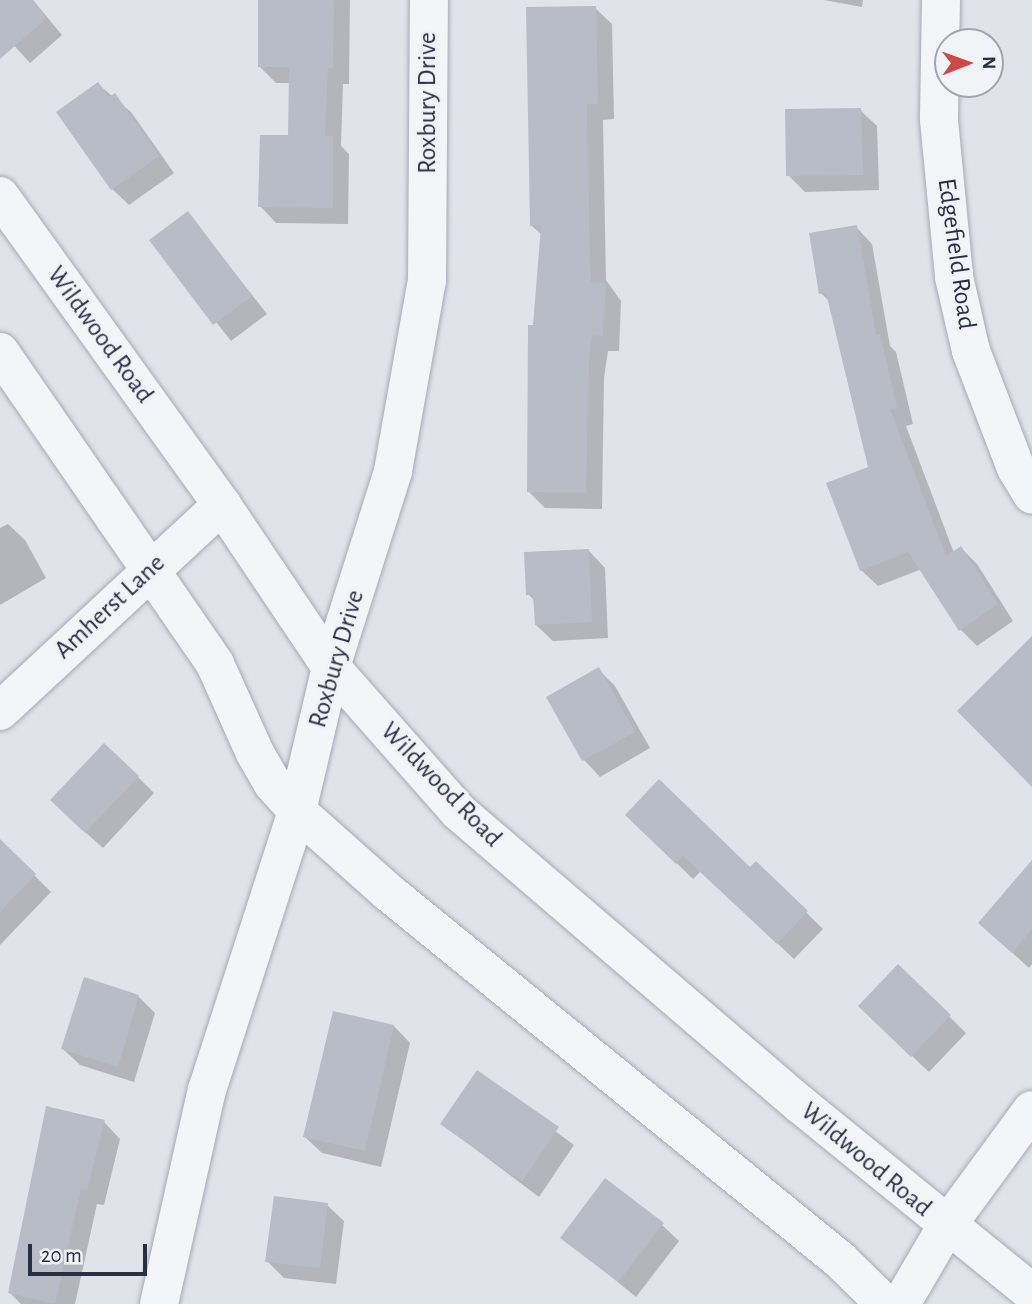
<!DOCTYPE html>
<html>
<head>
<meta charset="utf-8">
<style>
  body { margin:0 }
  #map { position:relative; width:1032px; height:1304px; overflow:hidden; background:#e1e3ea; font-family:"Alegreya Sans",sans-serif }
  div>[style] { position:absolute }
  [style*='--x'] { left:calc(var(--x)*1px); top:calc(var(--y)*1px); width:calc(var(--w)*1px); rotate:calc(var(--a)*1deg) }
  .shadow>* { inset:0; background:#0003 }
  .building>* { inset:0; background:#b8bcc7 }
  .roads { filter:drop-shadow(0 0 2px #a6a9b4) drop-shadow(0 0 2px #a6a9b4) }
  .minor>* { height:38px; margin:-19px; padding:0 19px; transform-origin:19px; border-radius:19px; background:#f4f5f8 }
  span { translate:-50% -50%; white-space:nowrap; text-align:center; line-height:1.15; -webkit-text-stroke:6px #f1f3f7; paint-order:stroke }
  .street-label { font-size:26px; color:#292f42 }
  .north { position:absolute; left:934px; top:28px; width:70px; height:70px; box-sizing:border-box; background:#f1f3f7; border:2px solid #a1a5af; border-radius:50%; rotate:89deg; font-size:19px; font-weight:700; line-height:28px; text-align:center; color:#292f42 }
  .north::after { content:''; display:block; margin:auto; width:24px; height:32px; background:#ce4749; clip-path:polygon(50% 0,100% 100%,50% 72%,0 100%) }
  .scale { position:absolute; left:28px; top:1244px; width:119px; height:32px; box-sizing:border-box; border:4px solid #292f42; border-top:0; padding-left:9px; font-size:21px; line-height:24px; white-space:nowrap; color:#292f42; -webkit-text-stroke:5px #f1f3f7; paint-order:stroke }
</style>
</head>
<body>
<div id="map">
  <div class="shadow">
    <div style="clip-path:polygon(0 0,33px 0,62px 35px,30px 63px,0 30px)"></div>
    <div style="clip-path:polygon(260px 0,350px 0,349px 84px,343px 84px,341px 146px,349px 154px,348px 224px,276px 223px,260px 206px,290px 137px,290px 83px,276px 83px,259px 66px)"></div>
    <div style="clip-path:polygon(824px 0,863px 0,862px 7px)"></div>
    <div style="clip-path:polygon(595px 8px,612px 24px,614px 119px,603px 120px,606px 280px,621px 301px,619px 351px,608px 351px,604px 378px,602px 509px,545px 508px,529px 492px,542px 235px,532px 226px)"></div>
    <div style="clip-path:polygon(98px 84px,131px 112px,174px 173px,129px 205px,112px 189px)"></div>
    <div style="clip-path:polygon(860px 110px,877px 126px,879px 190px,805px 192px,788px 175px)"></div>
    <div style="clip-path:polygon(188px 213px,267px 314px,231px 341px,152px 240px)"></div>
    <div style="clip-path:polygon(856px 227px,872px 244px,890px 346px,896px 352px,913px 424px,906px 426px,954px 553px,961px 548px,977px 564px,1013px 621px,977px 646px,961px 630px,922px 569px,878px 586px,861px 570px,870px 468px,830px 302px,821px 293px)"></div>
    <div style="clip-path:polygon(8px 524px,25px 540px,46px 578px,0 605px,0 528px)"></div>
    <div style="clip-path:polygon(589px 551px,605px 568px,608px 638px,553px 641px,536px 625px,535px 601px,528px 594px)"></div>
    <div style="clip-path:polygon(599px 670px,615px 686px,650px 748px,600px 777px,584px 760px,549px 698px)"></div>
    <div style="clip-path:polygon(138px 777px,154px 793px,103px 848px,68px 817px)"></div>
    <div style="clip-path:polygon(627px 815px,750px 869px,756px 863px,823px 929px,794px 959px,701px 871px,693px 879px)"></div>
    <div style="clip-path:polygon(3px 844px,51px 892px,0 945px,0 847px)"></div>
    <div style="clip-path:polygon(1032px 889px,1032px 964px,1029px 968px,980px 923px)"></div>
    <div style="clip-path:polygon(898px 966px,966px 1033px,929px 1072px,876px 1022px)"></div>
    <div style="clip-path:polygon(138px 996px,155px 1013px,134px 1082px,80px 1065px,63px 1049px)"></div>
    <div style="clip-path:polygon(394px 1026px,410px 1043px,381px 1167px,322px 1153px,305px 1137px)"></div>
    <div style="clip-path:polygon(477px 1073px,574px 1145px,539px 1197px,442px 1124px)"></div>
    <div style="clip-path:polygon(48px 1108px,104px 1122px,120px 1139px,104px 1205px,97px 1204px,75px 1304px,21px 1304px,10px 1293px)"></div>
    <div style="clip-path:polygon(327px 1205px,344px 1221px,336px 1284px,284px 1278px,267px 1261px)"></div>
    <div style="clip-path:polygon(662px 1225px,679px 1241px,636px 1297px,563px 1237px)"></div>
  </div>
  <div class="building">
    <div style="clip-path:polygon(0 0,32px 0,47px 18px,0 59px)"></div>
    <div style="clip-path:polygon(258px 0,334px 0,333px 68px,328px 68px,325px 136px,333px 136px,333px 208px,258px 207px,260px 135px,288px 135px,289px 67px,258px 67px)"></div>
    <div style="clip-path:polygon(596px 6px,598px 104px,587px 104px,590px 263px,591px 282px,606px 283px,603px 336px,592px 335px,589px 361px,586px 493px,527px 492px,528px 325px,533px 325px,541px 226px,530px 226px,526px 7px)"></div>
    <div style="clip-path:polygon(98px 82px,109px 97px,115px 93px,159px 156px,111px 190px,56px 112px)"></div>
    <div style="clip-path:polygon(861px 108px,863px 175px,786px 176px,785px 109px)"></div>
    <div style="clip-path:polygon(188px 211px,252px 296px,213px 325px,149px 240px)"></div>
    <div style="clip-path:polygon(857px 225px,876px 335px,880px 334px,897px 408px,890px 409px,946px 556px,961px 546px,998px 604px,959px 631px,908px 552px,860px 571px,826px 483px,868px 467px,826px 293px,819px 294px,809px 233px)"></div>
    <div style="clip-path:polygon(589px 549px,592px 622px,535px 625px,533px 595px,526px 595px,524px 552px)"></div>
    <div style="clip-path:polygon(1032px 636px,1032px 787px,957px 711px)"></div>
    <div style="clip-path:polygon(599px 667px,635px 732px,582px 761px,546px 697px)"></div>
    <div style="clip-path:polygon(104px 743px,139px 776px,85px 833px,50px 800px)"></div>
    <div style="clip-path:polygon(659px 779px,750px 867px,756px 861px,808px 911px,777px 944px,683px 856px,676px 864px,625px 815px)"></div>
    <div style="clip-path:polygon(0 839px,36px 874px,0 912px)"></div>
    <div style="clip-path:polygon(1032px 860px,1032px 929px,1012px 953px,978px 923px)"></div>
    <div style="clip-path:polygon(898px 964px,951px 1015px,911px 1057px,858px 1006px)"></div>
    <div style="clip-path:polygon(84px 977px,139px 995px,118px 1067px,61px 1049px)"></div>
    <div style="clip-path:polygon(333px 1011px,394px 1025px,365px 1151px,303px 1137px)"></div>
    <div style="clip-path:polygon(477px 1070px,559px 1127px,522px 1182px,440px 1124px)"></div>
    <div style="clip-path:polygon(46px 1106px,105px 1120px,87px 1190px,81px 1188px,55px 1304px,8px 1293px)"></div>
    <div style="clip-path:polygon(605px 1178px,664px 1223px,618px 1282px,560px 1238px)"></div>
    <div style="clip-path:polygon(274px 1196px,328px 1203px,320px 1268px,265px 1262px)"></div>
  </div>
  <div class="roads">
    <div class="minor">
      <div style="--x:941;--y:0;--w:120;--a:91"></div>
      <div style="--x:939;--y:120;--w:158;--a:84.5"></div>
      <div style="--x:954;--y:277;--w:76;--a:77.1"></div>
      <div style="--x:971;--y:351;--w:125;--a:69"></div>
      <div style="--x:1016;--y:468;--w:31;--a:59"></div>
      <div style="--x:0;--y:196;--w:380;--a:54.3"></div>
      <div style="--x:222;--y:505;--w:195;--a:56.1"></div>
      <div style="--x:331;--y:667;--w:193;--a:48.6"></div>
      <div style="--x:459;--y:812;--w:450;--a:40.6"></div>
      <div style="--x:801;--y:1105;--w:298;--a:39.1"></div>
      <div style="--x:0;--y:352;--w:379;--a:55.4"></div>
      <div style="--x:215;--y:664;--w:98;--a:65.8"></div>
      <div style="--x:255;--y:753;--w:36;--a:60"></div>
      <div style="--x:273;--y:784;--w:36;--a:48"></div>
      <div style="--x:297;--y:811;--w:122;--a:41.7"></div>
      <div style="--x:388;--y:892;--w:583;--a:39.15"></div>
      <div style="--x:840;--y:1260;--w:63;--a:44.4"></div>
      <div style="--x:0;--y:711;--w:303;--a:-42.9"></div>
      <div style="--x:159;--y:1304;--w:219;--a:-77.4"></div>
      <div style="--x:207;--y:1090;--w:293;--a:-72.1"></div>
      <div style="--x:297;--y:811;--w:148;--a:-76.7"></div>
      <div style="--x:331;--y:667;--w:206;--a:-72.4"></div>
      <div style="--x:393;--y:471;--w:194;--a:-79.9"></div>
      <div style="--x:427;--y:280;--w:280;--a:-89.6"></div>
      <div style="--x:901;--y:1304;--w:89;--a:-59.7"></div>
      <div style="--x:946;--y:1227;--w:145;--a:-53.7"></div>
    </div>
  </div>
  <div class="street-label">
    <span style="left:428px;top:103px;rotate:-90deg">Roxbury Drive</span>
    <span style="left:956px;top:254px;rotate:82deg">Edgefield Road</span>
    <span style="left:100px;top:335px;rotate:54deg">Wildwood Road</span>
    <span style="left:110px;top:607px;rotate:-43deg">Amherst Lane</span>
    <span style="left:337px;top:659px;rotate:-74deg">Roxbury Drive</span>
    <span style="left:441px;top:785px;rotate:46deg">Wildwood Road</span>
    <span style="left:866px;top:1160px;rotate:40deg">Wildwood Road</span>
  </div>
  <div class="north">N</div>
  <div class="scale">20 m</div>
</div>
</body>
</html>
